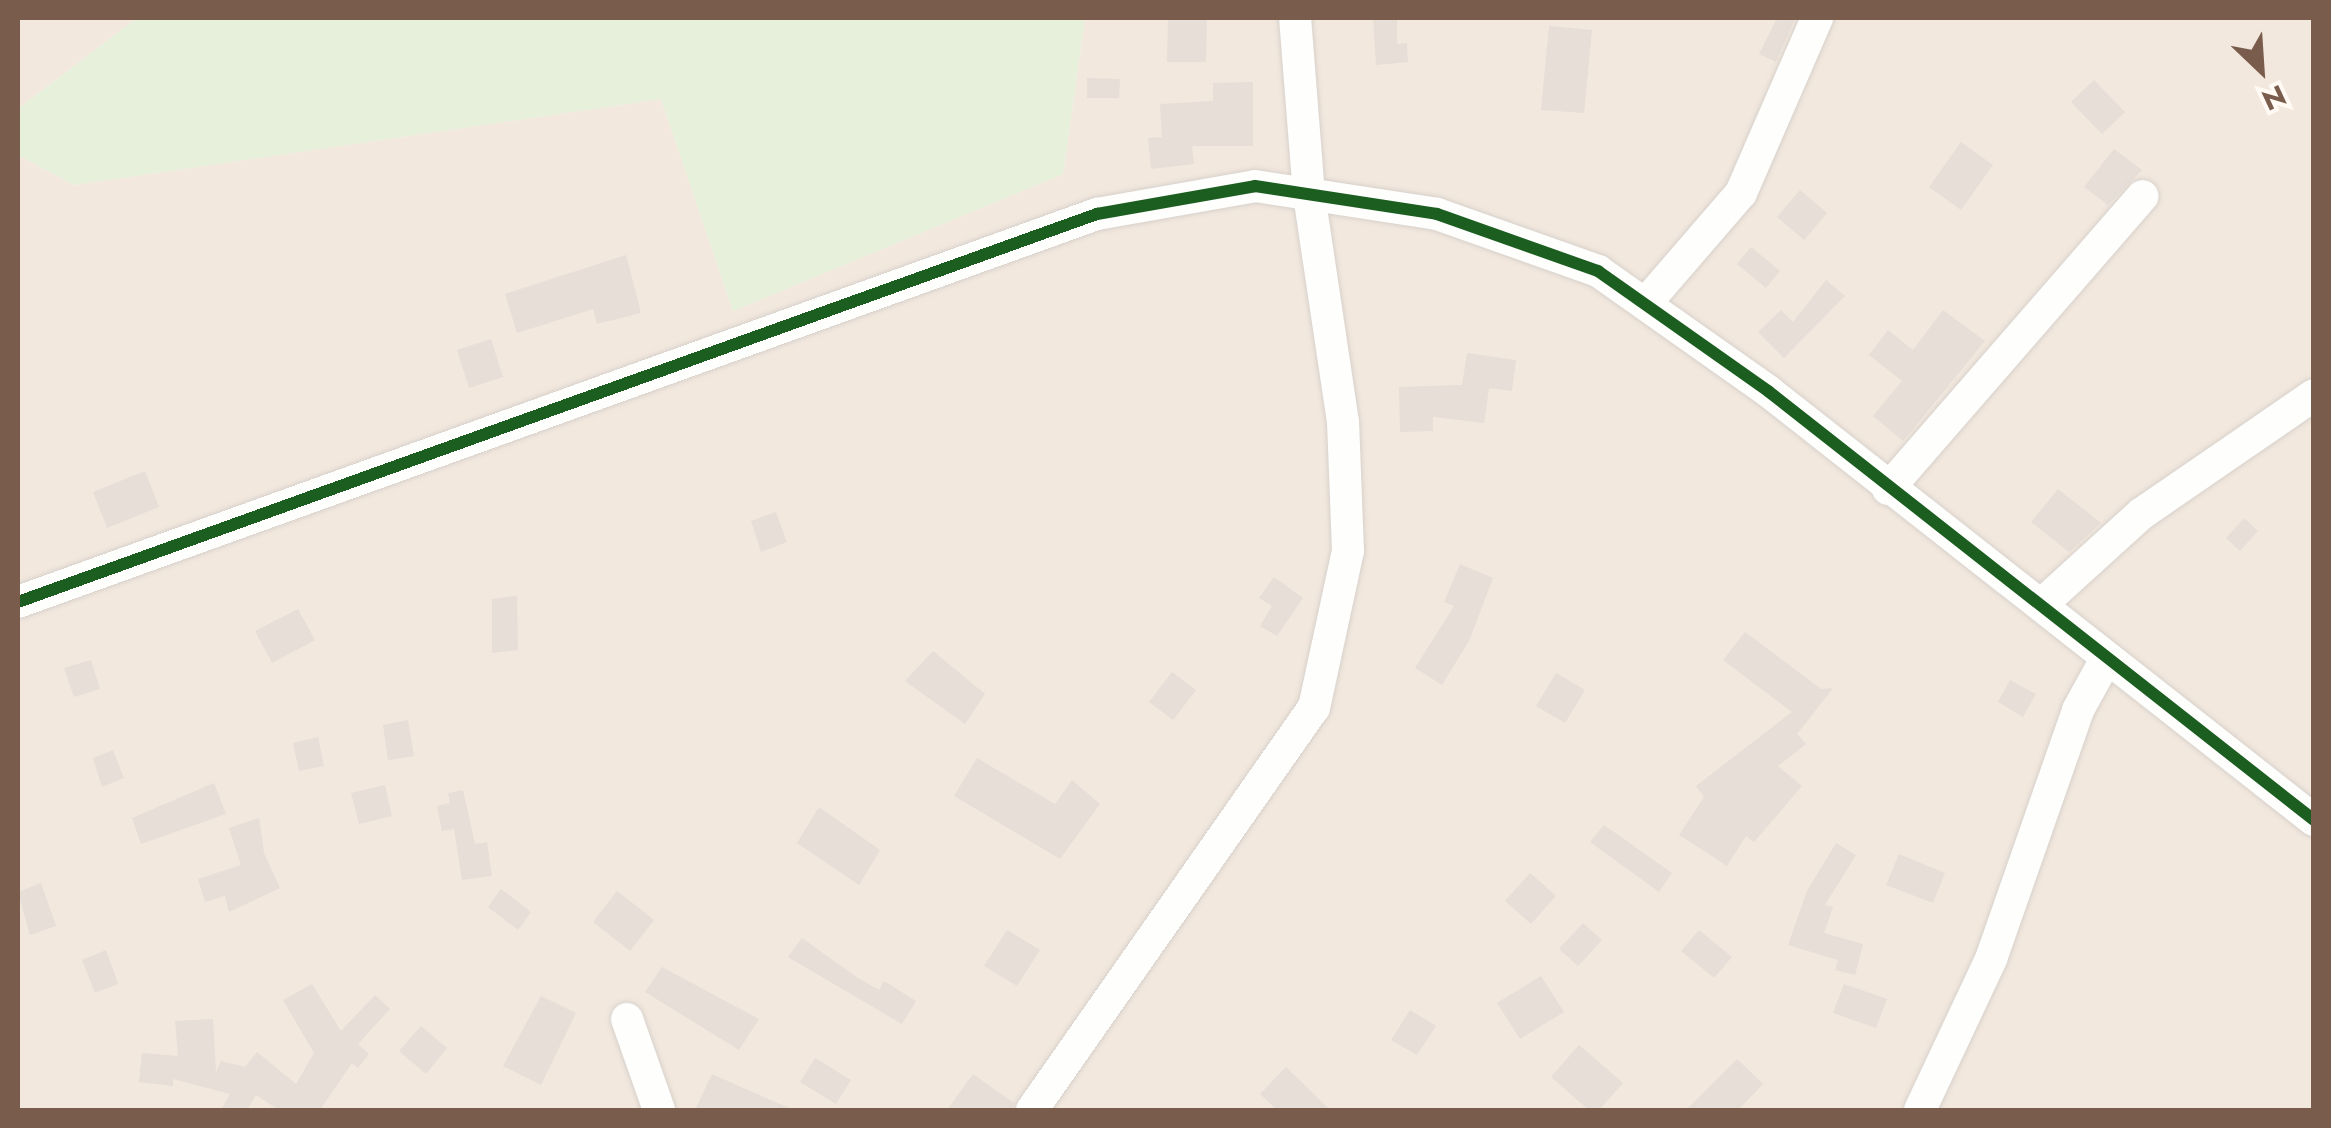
<!DOCTYPE html>
<html>
<head>
<meta charset="utf-8">
<style>
  body { margin:0 }
  #map { position:relative; width:2331px; height:1128px; overflow:hidden; background:#f9f5f0; font-family:Jost,sans-serif }
  div>[style] { position:absolute }
  [style*='--x'] { left:calc(var(--x)*1px); top:calc(var(--y)*1px); width:calc(var(--w)*1px); rotate:calc(var(--a)*1deg) }
  .residential>* { inset:0; background:#f2e8de }
  .green>* { inset:0; background:#e7f0db }
  .building>* { inset:0; background:#e6ded7 }
  .roads { filter:drop-shadow(0 0 2px #d7d1cb) drop-shadow(0 0 2px #d7d1cb) }
  .minor>* { height:32px; margin:-16px; padding:0 16px; transform-origin:16px; border-radius:16px; background:#fefefd }
  .cycleway>* { height:12px; margin:-6px; padding:0 6px; transform-origin:6px; border-radius:6px; background:#1b5e20 }
  span { translate:-50% -50%; white-space:nowrap; text-align:center; line-height:1.15; -webkit-text-stroke:8px #fffaf3; paint-order:stroke }
  .frame { position:absolute; inset:0; border:20px solid #7a5c4d; pointer-events:none }
  .north { position:absolute; left:2211px; top:20px; width:100px; height:100px; -webkit-text-stroke:8px #fffaf3; paint-order:stroke; rotate:155deg; font-size:28px; font-weight:700; line-height:40px; text-align:center; color:#7a5c4d }
  .north::after { content:''; display:block; margin:auto; width:35px; height:45px; background:#7a5c4d; clip-path:polygon(50% 0,100% 100%,50% 72%,0 100%) }
</style>
</head>
<body>
<div id="map">
  <div class="residential">
    <div style="clip-path:polygon(18px 18px,137px 18px,18px 109px)"></div>
    <div style="clip-path:polygon(1085px 18px,2313px 18px,2313px 1110px,18px 1110px,18px 155px,74px 185px,661px 99px,733px 311px,1063px 174px)"></div>
  </div>
  <div class="green">
    <div style="clip-path:polygon(137px 18px,1085px 18px,1063px 174px,733px 311px,661px 99px,74px 185px,18px 155px,18px 109px)"></div>
  </div>
  <div class="building">
    <div style="clip-path:polygon(1168px 18px,1207px 18px,1206px 62px,1167px 62px)"></div>
    <div style="clip-path:polygon(1373px 18px,1397px 18px,1397px 44px,1407px 43px,1408px 62px,1376px 65px)"></div>
    <div style="clip-path:polygon(1777px 18px,1795px 18px,1776px 62px,1759px 54px)"></div>
    <div style="clip-path:polygon(1549px 26px,1592px 30px,1584px 113px,1541px 110px)"></div>
    <div style="clip-path:polygon(1087px 78px,1120px 79px,1119px 98px,1087px 98px)"></div>
    <div style="clip-path:polygon(2094px 80px,2125px 112px,2102px 134px,2071px 102px)"></div>
    <div style="clip-path:polygon(1253px 82px,1253px 146px,1192px 146px,1194px 164px,1151px 169px,1148px 138px,1162px 137px,1160px 104px,1213px 101px,1213px 83px)"></div>
    <div style="clip-path:polygon(1961px 142px,1993px 165px,1961px 210px,1929px 187px)"></div>
    <div style="clip-path:polygon(2114px 149px,2142px 170px,2108px 205px,2084px 187px)"></div>
    <div style="clip-path:polygon(1800px 190px,1827px 213px,1804px 240px,1777px 217px)"></div>
    <div style="clip-path:polygon(1751px 247px,1780px 271px,1766px 288px,1737px 264px)"></div>
    <div style="clip-path:polygon(626px 255px,641px 313px,597px 324px,593px 309px,517px 333px,505px 294px)"></div>
    <div style="clip-path:polygon(1826px 280px,1845px 296px,1784px 358px,1758px 332px,1781px 310px,1793px 322px)"></div>
    <div style="clip-path:polygon(1943px 310px,1985px 341px,1903px 441px,1873px 416px,1902px 381px,1869px 355px,1888px 330px,1913px 350px)"></div>
    <div style="clip-path:polygon(491px 339px,503px 377px,469px 388px,457px 350px)"></div>
    <div style="clip-path:polygon(1467px 353px,1516px 360px,1512px 391px,1489px 388px,1484px 423px,1433px 417px,1433px 431px,1400px 432px,1399px 387px,1462px 385px)"></div>
    <div style="clip-path:polygon(145px 471px,159px 507px,107px 528px,93px 492px)"></div>
    <div style="clip-path:polygon(2058px 489px,2101px 523px,2069px 552px,2031px 522px)"></div>
    <div style="clip-path:polygon(776px 512px,787px 542px,761px 552px,751px 521px)"></div>
    <div style="clip-path:polygon(2244px 518px,2258px 531px,2240px 551px,2226px 538px)"></div>
    <div style="clip-path:polygon(1460px 564px,1493px 578px,1470px 639px,1442px 685px,1415px 668px,1454px 606px,1444px 602px)"></div>
    <div style="clip-path:polygon(1274px 577px,1303px 598px,1277px 636px,1260px 626px,1272px 606px,1259px 598px)"></div>
    <div style="clip-path:polygon(517px 596px,518px 650px,492px 653px,492px 599px)"></div>
    <div style="clip-path:polygon(298px 609px,315px 640px,272px 663px,255px 631px)"></div>
    <div style="clip-path:polygon(1745px 632px,1821px 689px,1833px 688px,1797px 734px,1806px 744px,1778px 766px,1802px 786px,1754px 842px,1746px 836px,1727px 866px,1679px 835px,1704px 797px,1696px 786px,1792px 712px,1723px 660px)"></div>
    <div style="clip-path:polygon(933px 651px,985px 694px,965px 724px,905px 681px)"></div>
    <div style="clip-path:polygon(91px 660px,100px 689px,74px 697px,64px 668px)"></div>
    <div style="clip-path:polygon(1172px 672px,1196px 690px,1173px 720px,1149px 702px)"></div>
    <div style="clip-path:polygon(1556px 673px,1585px 690px,1565px 723px,1536px 706px)"></div>
    <div style="clip-path:polygon(2010px 680px,2036px 694px,2023px 717px,1998px 702px)"></div>
    <div style="clip-path:polygon(408px 720px,414px 756px,388px 760px,383px 725px)"></div>
    <div style="clip-path:polygon(318px 737px,324px 766px,299px 771px,293px 743px)"></div>
    <div style="clip-path:polygon(113px 750px,124px 778px,102px 787px,93px 758px)"></div>
    <div style="clip-path:polygon(977px 758px,1055px 804px,1072px 780px,1100px 804px,1060px 859px,954px 796px)"></div>
    <div style="clip-path:polygon(214px 783px,226px 814px,141px 844px,132px 818px)"></div>
    <div style="clip-path:polygon(385px 785px,392px 816px,359px 824px,351px 793px)"></div>
    <div style="clip-path:polygon(463px 790px,475px 844px,487px 842px,492px 876px,462px 880px,454px 829px,442px 831px,437px 806px,450px 803px,448px 793px)"></div>
    <div style="clip-path:polygon(819px 807px,880px 850px,859px 885px,797px 843px)"></div>
    <div style="clip-path:polygon(259px 818px,264px 853px,280px 888px,229px 912px,225px 896px,205px 902px,198px 879px,241px 865px,229px 828px)"></div>
    <div style="clip-path:polygon(1604px 825px,1672px 873px,1659px 892px,1590px 842px)"></div>
    <div style="clip-path:polygon(1836px 843px,1856px 855px,1825px 905px,1833px 907px,1824px 933px,1863px 944px,1855px 975px,1835px 970px,1838px 960px,1788px 945px,1807px 891px)"></div>
    <div style="clip-path:polygon(1899px 854px,1945px 873px,1933px 903px,1886px 885px)"></div>
    <div style="clip-path:polygon(1530px 873px,1556px 896px,1531px 924px,1505px 901px)"></div>
    <div style="clip-path:polygon(41px 883px,56px 926px,30px 935px,18px 892px)"></div>
    <div style="clip-path:polygon(501px 889px,531px 912px,518px 930px,488px 907px)"></div>
    <div style="clip-path:polygon(617px 891px,654px 920px,630px 951px,593px 922px)"></div>
    <div style="clip-path:polygon(1583px 923px,1602px 940px,1578px 966px,1559px 949px)"></div>
    <div style="clip-path:polygon(1007px 930px,1040px 950px,1017px 986px,984px 966px)"></div>
    <div style="clip-path:polygon(1699px 930px,1732px 957px,1714px 978px,1681px 951px)"></div>
    <div style="clip-path:polygon(802px 938px,855px 976px,879px 990px,884px 981px,916px 1001px,902px 1024px,788px 957px)"></div>
    <div style="clip-path:polygon(106px 950px,118px 984px,95px 993px,82px 960px)"></div>
    <div style="clip-path:polygon(662px 967px,759px 1019px,739px 1050px,645px 992px)"></div>
    <div style="clip-path:polygon(1541px 976px,1564px 1012px,1520px 1039px,1497px 1003px)"></div>
    <div style="clip-path:polygon(312px 984px,341px 1031px,375px 995px,390px 1009px,358px 1044px,369px 1054px,358px 1068px,352px 1063px,320px 1110px,279px 1110px,256px 1095px,247px 1110px,221px 1110px,230px 1094px,173px 1079px,173px 1086px,139px 1082px,142px 1053px,178px 1056px,175px 1021px,213px 1019px,216px 1072px,221px 1061px,245px 1067px,257px 1052px,296px 1084px,314px 1053px,283px 1000px)"></div>
    <div style="clip-path:polygon(1844px 984px,1887px 999px,1876px 1028px,1833px 1013px)"></div>
    <div style="clip-path:polygon(541px 996px,576px 1013px,541px 1085px,503px 1066px)"></div>
    <div style="clip-path:polygon(1410px 1010px,1436px 1026px,1417px 1055px,1391px 1040px)"></div>
    <div style="clip-path:polygon(421px 1026px,447px 1048px,426px 1074px,399px 1051px)"></div>
    <div style="clip-path:polygon(1579px 1045px,1623px 1083px,1599px 1110px,1589px 1110px,1551px 1077px)"></div>
    <div style="clip-path:polygon(815px 1058px,851px 1080px,836px 1104px,800px 1082px)"></div>
    <div style="clip-path:polygon(1737px 1059px,1763px 1084px,1738px 1110px,1686px 1110px)"></div>
    <div style="clip-path:polygon(1286px 1067px,1330px 1110px,1277px 1110px,1260px 1094px)"></div>
    <div style="clip-path:polygon(712px 1074px,750px 1091px,794px 1110px,695px 1110px)"></div>
    <div style="clip-path:polygon(973px 1074px,1014px 1103px,1012px 1110px,947px 1110px)"></div>
  </div>
  <div class="roads">
    <div class="minor">
      <div style="--x:1646;--y:303;--w:145;--a:-49.2"></div>
      <div style="--x:1741;--y:193;--w:191;--a:-66.5"></div>
      <div style="--x:1888;--y:489;--w:388;--a:-49"></div>
      <div style="--x:18;--y:602;--w:1147;--a:-19.78"></div>
      <div style="--x:1097;--y:214;--w:160;--a:-10"></div>
      <div style="--x:1255;--y:186;--w:184;--a:8.7"></div>
      <div style="--x:1437;--y:214;--w:171;--a:19.5"></div>
      <div style="--x:1598;--y:271;--w:208;--a:35.2"></div>
      <div style="--x:1768;--y:391;--w:694;--a:38.16"></div>
      <div style="--x:2042;--y:604;--w:134;--a:-42.3"></div>
      <div style="--x:2141;--y:514;--w:210;--a:-34.5"></div>
      <div style="--x:627;--y:1019;--w:96;--a:70.6"></div>
      <div style="--x:1032;--y:1110;--w:491;--a:-55"></div>
      <div style="--x:1314;--y:708;--w:161;--a:-77.8"></div>
      <div style="--x:1348;--y:551;--w:129;--a:-92.2"></div>
      <div style="--x:1343;--y:422;--w:230;--a:-98.5"></div>
      <div style="--x:1309;--y:195;--w:178;--a:-94.5"></div>
      <div style="--x:1920;--y:1110;--w:167;--a:-64.8"></div>
      <div style="--x:1991;--y:959;--w:264;--a:-70.7"></div>
      <div style="--x:2078;--y:710;--w:58;--a:-61.2"></div>
    </div>
  </div>
  <div class="cycleway">
    <div style="--x:18;--y:602;--w:1147;--a:-19.78"></div>
    <div style="--x:1097;--y:214;--w:160;--a:-10"></div>
    <div style="--x:1255;--y:186;--w:184;--a:8.7"></div>
    <div style="--x:1437;--y:214;--w:171;--a:19.5"></div>
    <div style="--x:1598;--y:271;--w:208;--a:35.2"></div>
    <div style="--x:1768;--y:391;--w:694;--a:38.16"></div>
  </div>
  <div class="frame"></div>
  <div class="north">N</div>
</div>
</body>
</html>
